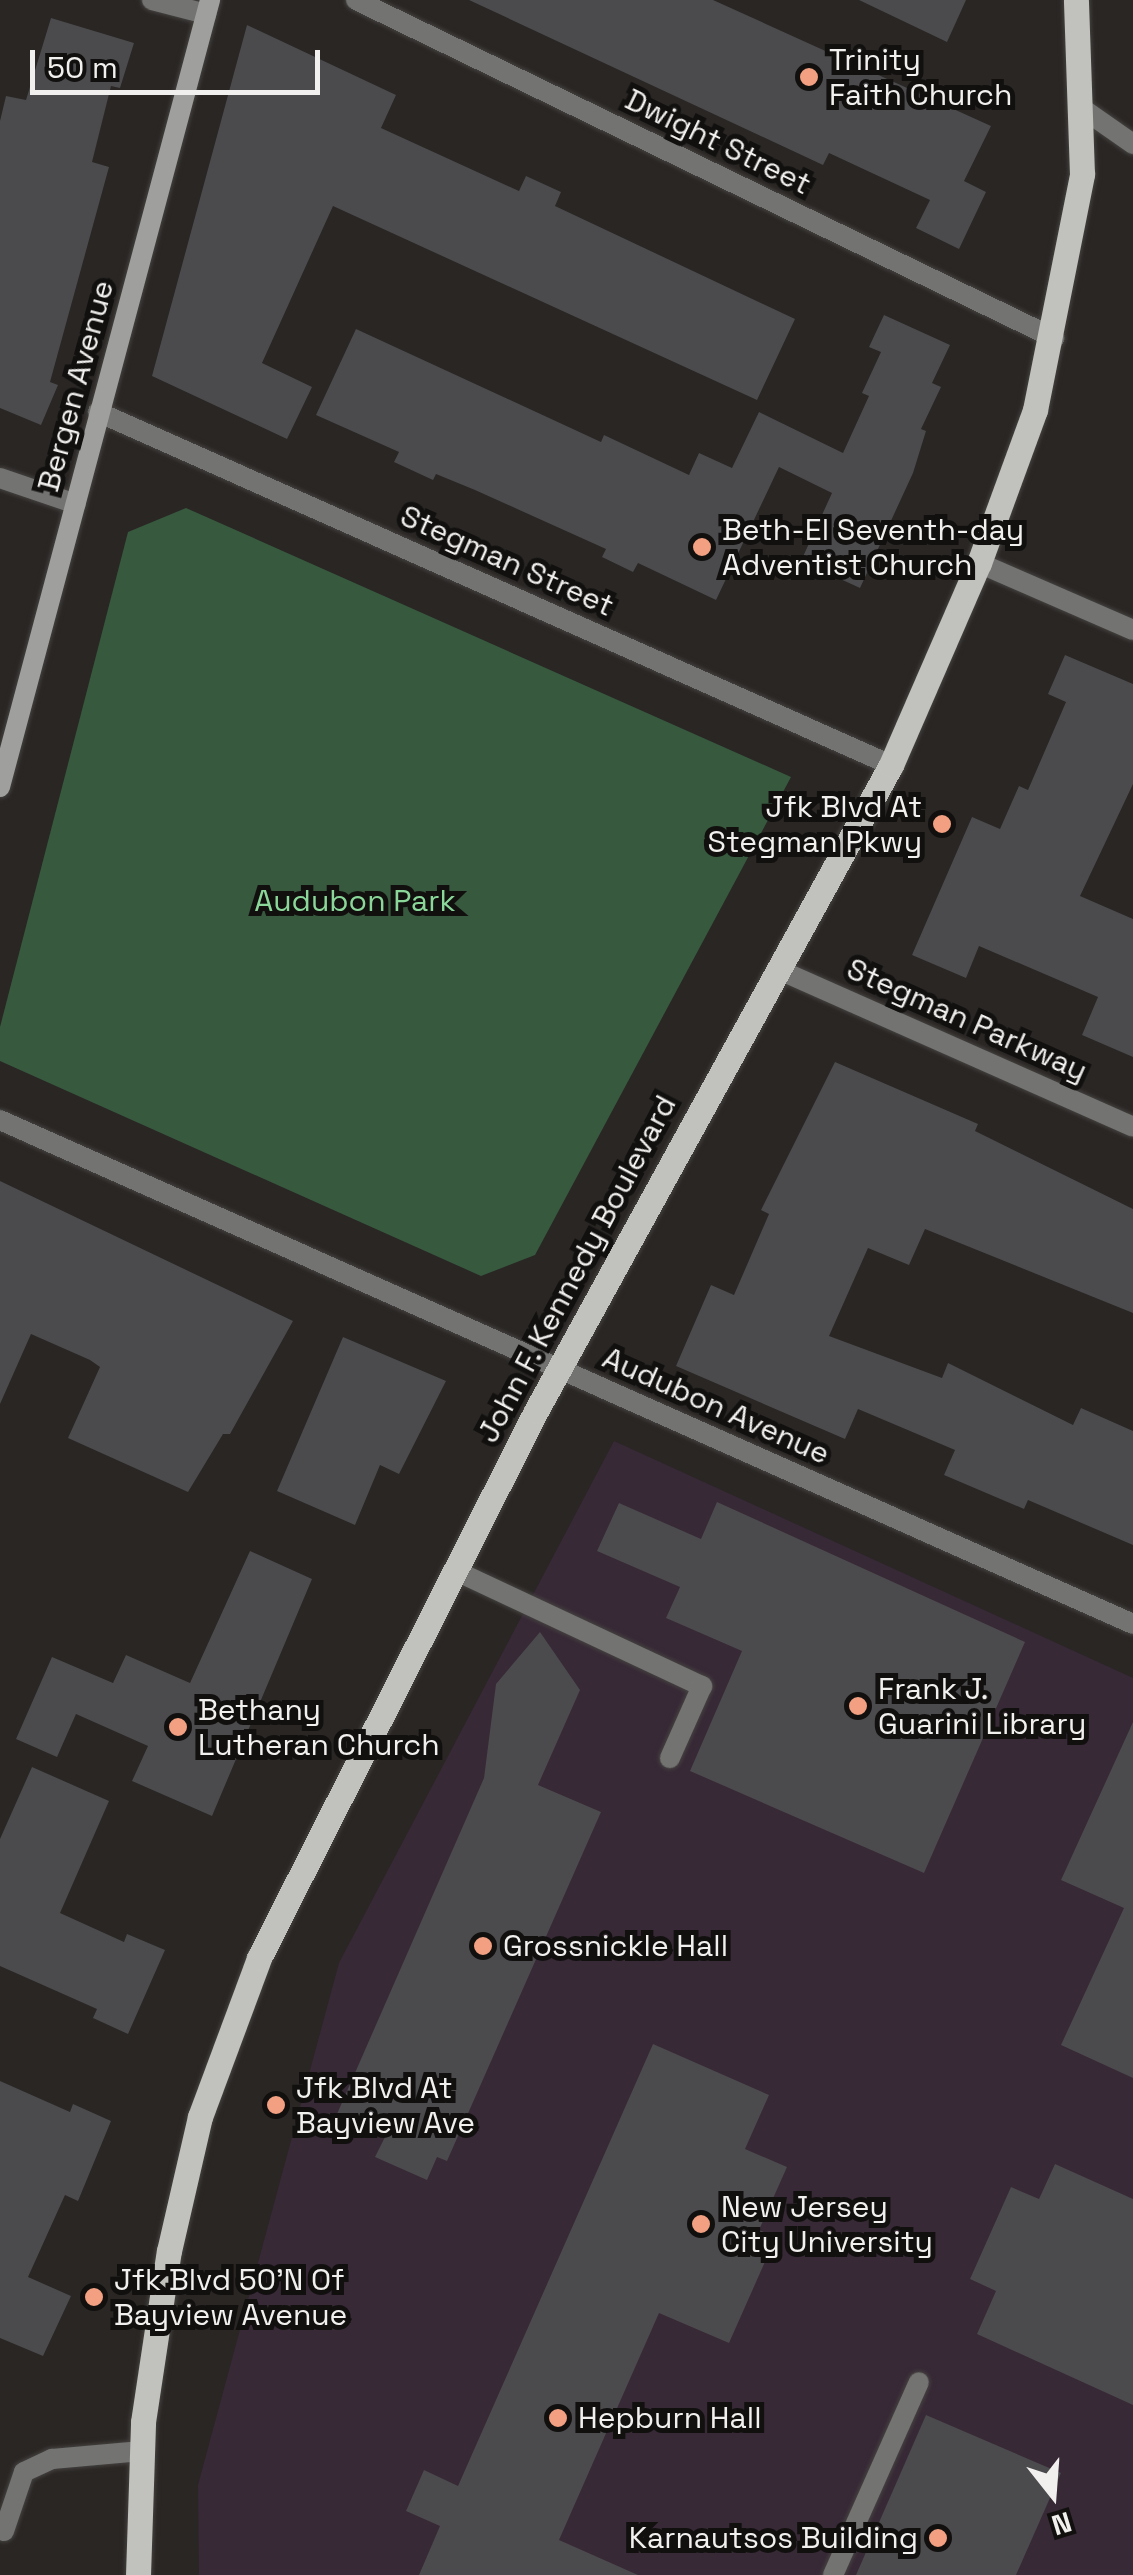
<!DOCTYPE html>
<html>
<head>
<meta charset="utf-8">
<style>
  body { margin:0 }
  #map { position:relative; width:1133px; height:2575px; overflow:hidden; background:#292624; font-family:"Space Grotesk",sans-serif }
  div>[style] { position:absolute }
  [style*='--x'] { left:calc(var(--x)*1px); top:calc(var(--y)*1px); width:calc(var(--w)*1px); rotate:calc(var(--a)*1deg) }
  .education>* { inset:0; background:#372936 }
  .green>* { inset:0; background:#37593e }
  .building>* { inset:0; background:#4b4a4d }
  .roads { filter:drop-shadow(0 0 2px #454240) drop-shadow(0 0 2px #454240) }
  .lane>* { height:20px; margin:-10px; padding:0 10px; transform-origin:10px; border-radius:10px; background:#737472 }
  .street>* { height:20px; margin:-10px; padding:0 10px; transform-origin:10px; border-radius:10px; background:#737472 }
  .secondary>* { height:20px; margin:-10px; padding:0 10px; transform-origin:10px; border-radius:10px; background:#9fa09d }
  .primary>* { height:25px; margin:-12.5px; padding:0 12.5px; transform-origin:12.5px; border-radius:12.5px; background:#c1c2be }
  .dots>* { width:28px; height:28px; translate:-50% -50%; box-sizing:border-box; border:5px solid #11100f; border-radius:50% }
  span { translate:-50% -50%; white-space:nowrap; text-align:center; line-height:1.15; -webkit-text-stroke:10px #11100f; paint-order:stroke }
  .poi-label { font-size:30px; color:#f2f0ee }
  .left { translate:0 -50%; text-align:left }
  .right { translate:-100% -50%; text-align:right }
  .street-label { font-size:30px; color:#f2f0ee }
  .park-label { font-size:30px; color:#8ad799 }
  .north { position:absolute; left:1003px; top:2445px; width:100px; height:100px; -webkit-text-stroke:8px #11100f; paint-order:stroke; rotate:163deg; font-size:28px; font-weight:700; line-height:40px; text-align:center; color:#f2f0ee }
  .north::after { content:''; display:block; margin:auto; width:35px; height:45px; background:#f2f0ee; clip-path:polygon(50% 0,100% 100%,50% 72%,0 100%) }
  .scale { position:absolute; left:30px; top:50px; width:290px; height:45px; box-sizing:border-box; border:5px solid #f2f0ee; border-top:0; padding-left:12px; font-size:30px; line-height:35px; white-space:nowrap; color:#f2f0ee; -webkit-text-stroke:8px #11100f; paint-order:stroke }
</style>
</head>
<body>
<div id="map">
  <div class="education">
    <div style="clip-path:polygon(614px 1441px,1133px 1678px,1133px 2575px,199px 2575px,198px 2485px,339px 1963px)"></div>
  </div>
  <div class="green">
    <div style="clip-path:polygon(186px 508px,791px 777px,535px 1255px,481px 1276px,0 1061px,0 1027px,128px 532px)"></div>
  </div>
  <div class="building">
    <div style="clip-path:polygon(469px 0,713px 0,991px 126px,964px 181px,986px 192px,959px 249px,916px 228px,930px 200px,829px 153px,823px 165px)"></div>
    <div style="clip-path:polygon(859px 0,966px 0,947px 42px)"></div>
    <div style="clip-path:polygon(51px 18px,134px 43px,120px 88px,111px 86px,92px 162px,109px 167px,50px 382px,58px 385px,41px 425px,0 408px,0 121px,6px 96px,26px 100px)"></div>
    <div style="clip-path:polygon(247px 25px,396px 95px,381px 128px,519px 191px,526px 176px,561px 192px,555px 206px,795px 319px,757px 400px,333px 206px,262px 363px,312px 387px,287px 439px,152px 376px)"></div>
    <div style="clip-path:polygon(884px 315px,950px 345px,932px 383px,941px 387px,921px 429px,926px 431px,913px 473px,860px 588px,801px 561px,832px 493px,779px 467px,716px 600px,638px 563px,633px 572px,602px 557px,606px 549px,475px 490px,436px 474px,433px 480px,394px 462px,399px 452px,316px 415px,356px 329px,601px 442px,604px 435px,689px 475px,699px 453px,732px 468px,759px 412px,843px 453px,869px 396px,862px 393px,881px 352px,869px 347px)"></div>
    <div style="clip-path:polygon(1065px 655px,1133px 684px,1133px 784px,1080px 896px,1133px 919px,1133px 1057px,1082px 1035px,1098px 997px,979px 946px,966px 978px,912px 955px,972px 817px,1000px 829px,1019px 786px,1028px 790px,1066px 702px,1048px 694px)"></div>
    <div style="clip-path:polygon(835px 1062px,978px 1124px,975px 1131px,1133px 1209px,1133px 1313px,925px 1229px,909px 1265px,868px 1248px,829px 1336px,942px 1378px,948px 1363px,1073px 1425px,1081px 1408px,1133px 1431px,1133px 1545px,1028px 1500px,1024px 1509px,944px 1475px,955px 1450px,858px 1409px,845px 1439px,676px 1366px,711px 1285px,734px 1295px,769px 1214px,761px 1210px)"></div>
    <div style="clip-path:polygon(0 1181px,293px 1321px,230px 1434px,223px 1434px,188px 1492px,68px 1438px,100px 1367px,90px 1360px,31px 1334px,0 1404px)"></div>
    <div style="clip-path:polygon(343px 1337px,446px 1381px,399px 1474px,380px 1465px,355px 1525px,277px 1491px)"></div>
    <div style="clip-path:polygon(717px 1502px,1025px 1642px,924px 1873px,690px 1771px,742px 1651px,666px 1618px,680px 1587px,597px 1551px,619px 1503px,701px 1539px)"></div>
    <div style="clip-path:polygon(250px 1551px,312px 1579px,212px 1816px,132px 1781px,148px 1746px,76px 1714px,57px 1757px,16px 1739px,52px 1657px,113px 1683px,126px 1655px,190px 1683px)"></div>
    <div style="clip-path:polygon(540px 1632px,580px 1690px,538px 1785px,601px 1812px,447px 2161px,437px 2157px,427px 2180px,375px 2157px,386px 2135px,337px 2114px,484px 1778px,496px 1684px)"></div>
    <div style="clip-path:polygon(1133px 1722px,1133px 2078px,1061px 2045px,1124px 1908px,1061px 1880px)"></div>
    <div style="clip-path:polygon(32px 1767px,109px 1801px,60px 1913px,124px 1942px,127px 1934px,165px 1950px,128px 2034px,93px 2018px,97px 2009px,0 1966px,0 1839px)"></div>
    <div style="clip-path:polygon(653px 2044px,769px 2095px,745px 2149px,787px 2167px,759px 2230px,776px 2237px,729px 2343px,659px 2313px,559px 2540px,638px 2575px,419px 2575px,440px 2526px,406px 2511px,424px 2470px,458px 2486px)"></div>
    <div style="clip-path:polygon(0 2081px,70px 2112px,73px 2104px,111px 2121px,78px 2201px,65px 2195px,28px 2277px,71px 2296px,43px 2356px,0 2338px)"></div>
    <div style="clip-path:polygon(1055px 2164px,1133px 2199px,1133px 2405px,977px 2334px,996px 2291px,970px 2279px,1011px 2187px,1039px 2199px)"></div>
    <div style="clip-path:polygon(926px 2415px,1061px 2473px,1016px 2575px,856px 2575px)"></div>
  </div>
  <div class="roads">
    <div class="lane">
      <div style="--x:456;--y:1571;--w:272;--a:25.1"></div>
      <div style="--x:702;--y:1686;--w:79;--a:114"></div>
      <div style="--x:4;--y:2531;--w:62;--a:-71.3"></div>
      <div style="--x:24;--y:2472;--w:31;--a:-25"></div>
      <div style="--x:52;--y:2459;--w:90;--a:-5.1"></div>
      <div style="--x:833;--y:2575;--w:211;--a:-66"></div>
    </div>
    <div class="street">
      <div style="--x:152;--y:0;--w:56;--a:14.5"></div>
      <div style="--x:356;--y:0;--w:776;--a:25.84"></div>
      <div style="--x:1080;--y:107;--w:65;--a:34.9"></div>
      <div style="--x:98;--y:412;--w:868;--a:24"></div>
      <div style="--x:0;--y:478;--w:80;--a:18.9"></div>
      <div style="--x:979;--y:563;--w:168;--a:23.5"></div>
      <div style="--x:777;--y:969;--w:389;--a:23.9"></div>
      <div style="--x:0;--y:1120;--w:1240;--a:23.98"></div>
    </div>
    <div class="secondary">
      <div style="--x:0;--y:787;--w:815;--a:-75.06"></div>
    </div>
    <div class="primary">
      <div style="--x:138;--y:2575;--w:153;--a:-88.1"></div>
      <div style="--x:143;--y:2422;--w:173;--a:-81.4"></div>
      <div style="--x:169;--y:2251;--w:138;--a:-77"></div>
      <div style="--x:200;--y:2117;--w:170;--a:-69.6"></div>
      <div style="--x:259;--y:1958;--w:613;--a:-63.14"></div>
      <div style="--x:536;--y:1411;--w:737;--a:-61.21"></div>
      <div style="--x:891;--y:765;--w:220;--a:-66.5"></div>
      <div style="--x:979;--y:563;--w:163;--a:-69.9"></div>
      <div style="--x:1035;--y:410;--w:241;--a:-78.7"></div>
      <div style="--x:1082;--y:174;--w:174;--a:-92"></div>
    </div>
  </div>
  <div class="dots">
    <div style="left:809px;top:77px;background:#f2a081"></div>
    <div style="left:702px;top:547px;background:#f2a081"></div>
    <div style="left:942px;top:824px;background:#f2a081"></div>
    <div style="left:858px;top:1706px;background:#f2a081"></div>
    <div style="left:178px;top:1727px;background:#f2a081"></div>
    <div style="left:483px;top:1946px;background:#f2a081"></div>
    <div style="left:276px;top:2105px;background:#f2a081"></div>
    <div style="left:701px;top:2224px;background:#f2a081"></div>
    <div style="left:94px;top:2297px;background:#f2a081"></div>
    <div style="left:558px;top:2418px;background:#f2a081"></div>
    <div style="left:938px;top:2538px;background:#f2a081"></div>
  </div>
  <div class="poi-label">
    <span class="left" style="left:829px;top:77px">Trinity<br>Faith Church</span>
    <span class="left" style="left:722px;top:547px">Beth-El Seventh-day<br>Adventist Church</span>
    <span class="right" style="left:922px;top:824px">Jfk Blvd At<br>Stegman Pkwy</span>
    <span class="left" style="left:878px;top:1706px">Frank J.<br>Guarini Library</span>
    <span class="left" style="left:198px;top:1727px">Bethany<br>Lutheran Church</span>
    <span class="left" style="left:503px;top:1946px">Grossnickle Hall</span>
    <span class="left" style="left:296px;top:2105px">Jfk Blvd At<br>Bayview Ave</span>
    <span class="left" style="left:721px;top:2224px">New Jersey<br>City University</span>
    <span class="left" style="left:114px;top:2297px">Jfk Blvd 50'N Of<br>Bayview Avenue</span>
    <span class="left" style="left:578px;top:2418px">Hepburn Hall</span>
    <span class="right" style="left:918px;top:2538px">Karnautsos Building</span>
  </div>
  <div class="street-label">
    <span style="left:718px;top:142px;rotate:26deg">Dwight Street</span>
    <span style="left:76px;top:386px;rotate:-75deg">Bergen Avenue</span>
    <span style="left:507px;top:561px;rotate:24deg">Stegman Street</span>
    <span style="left:967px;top:1020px;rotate:24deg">Stegman Parkway</span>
    <span style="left:577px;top:1269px;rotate:-62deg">John F. Kennedy Boulevard</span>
    <span style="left:716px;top:1406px;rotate:24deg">Audubon Avenue</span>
  </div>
  <div class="park-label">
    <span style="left:355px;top:901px">Audubon Park</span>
  </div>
  <div class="north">N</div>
  <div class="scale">50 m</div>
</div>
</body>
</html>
